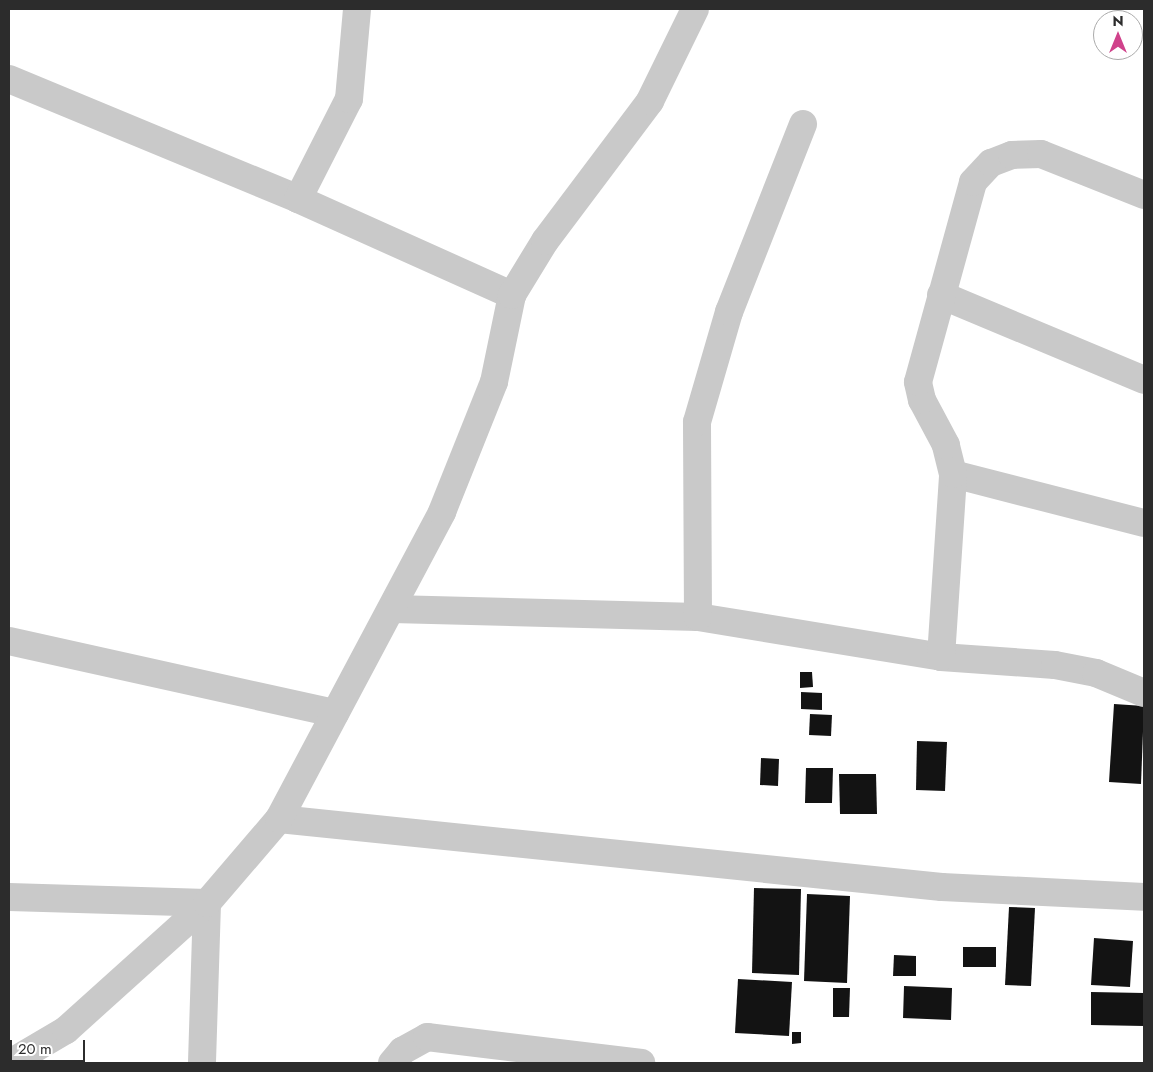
<!DOCTYPE html>
<html>
<head>
<meta charset="utf-8">
<style>
  body { margin:0 }
  #map { position:relative; width:1153px; height:1072px; overflow:hidden; background:#fff; font-family:Jost,sans-serif }
  div>[style] { position:absolute }
  [style*='--x'] { left:calc(var(--x)*1px); top:calc(var(--y)*1px); width:calc(var(--w)*1px); rotate:calc(var(--a)*1deg) }
  .building>* { inset:0; background:#131313 }
  .minor>* { height:28px; margin:-14px; padding:0 14px; transform-origin:14px; border-radius:14px; background:#c9c9c9 }
  span { translate:-50% -50%; white-space:nowrap; text-align:center; line-height:1.15; -webkit-text-stroke:5px #fff; paint-order:stroke }
  .frame { position:absolute; inset:0; border:10px solid #2c2c2c; pointer-events:none }
  .north { position:absolute; left:1093px; top:10px; width:50px; height:50px; box-sizing:border-box; background:#fff; border:1px solid #ababab; border-radius:50%; rotate:0deg; font-size:14px; font-weight:700; line-height:20px; text-align:center; color:#2c2c2c }
  .north::after { content:''; display:block; margin:auto; width:18px; height:22px; background:#d0428b; clip-path:polygon(50% 0,100% 100%,50% 72%,0 100%) }
  .scale { position:absolute; left:10px; top:1040px; width:75px; height:22px; box-sizing:border-box; border:2px solid #2c2c2c; border-top:0; padding-left:6px; font-size:15px; line-height:18px; white-space:nowrap; color:#2c2c2c; -webkit-text-stroke:4px #fff; paint-order:stroke }
</style>
</head>
<body>
<div id="map">
  <div class="building">
    <div style="clip-path:polygon(800px 672px,812px 672px,813px 687px,800px 688px)"></div>
    <div style="clip-path:polygon(801px 692px,822px 693px,822px 710px,801px 709px)"></div>
    <div style="clip-path:polygon(1114px 704px,1144px 706px,1141px 784px,1109px 782px)"></div>
    <div style="clip-path:polygon(810px 714px,832px 715px,831px 736px,809px 735px)"></div>
    <div style="clip-path:polygon(917px 741px,947px 742px,945px 791px,916px 790px)"></div>
    <div style="clip-path:polygon(761px 758px,779px 759px,778px 786px,760px 785px)"></div>
    <div style="clip-path:polygon(806px 768px,833px 768px,832px 803px,805px 803px)"></div>
    <div style="clip-path:polygon(839px 774px,876px 774px,877px 814px,840px 814px)"></div>
    <div style="clip-path:polygon(754px 888px,801px 889px,799px 975px,752px 973px)"></div>
    <div style="clip-path:polygon(807px 894px,850px 896px,847px 983px,804px 981px)"></div>
    <div style="clip-path:polygon(1009px 907px,1035px 908px,1031px 986px,1005px 985px)"></div>
    <div style="clip-path:polygon(1094px 938px,1133px 941px,1130px 987px,1091px 985px)"></div>
    <div style="clip-path:polygon(963px 947px,996px 947px,996px 967px,963px 967px)"></div>
    <div style="clip-path:polygon(894px 955px,916px 956px,916px 976px,893px 976px)"></div>
    <div style="clip-path:polygon(738px 979px,792px 982px,789px 1036px,735px 1033px)"></div>
    <div style="clip-path:polygon(904px 986px,952px 988px,951px 1020px,903px 1018px)"></div>
    <div style="clip-path:polygon(833px 988px,850px 988px,849px 1017px,833px 1017px)"></div>
    <div style="clip-path:polygon(1091px 992px,1144px 993px,1144px 1026px,1091px 1025px)"></div>
    <div style="clip-path:polygon(792px 1032px,801px 1032px,801px 1043px,792px 1044px)"></div>
  </div>
  <div class="minor">
    <div style="--x:9;--y:79;--w:313;--a:22.5"></div>
    <div style="--x:298;--y:199;--w:235;--a:24.2"></div>
    <div style="--x:298;--y:199;--w:112;--a:-63"></div>
    <div style="--x:349;--y:99;--w:90;--a:-84.9"></div>
    <div style="--x:941;--y:295;--w:220;--a:22.7"></div>
    <div style="--x:953;--y:474;--w:197;--a:14.4"></div>
    <div style="--x:392;--y:609;--w:306;--a:1.5"></div>
    <div style="--x:698;--y:617;--w:246;--a:9.3"></div>
    <div style="--x:941;--y:657;--w:114;--a:4"></div>
    <div style="--x:1055;--y:665;--w:42;--a:11"></div>
    <div style="--x:1096;--y:673;--w:52;--a:22.6"></div>
    <div style="--x:698;--y:617;--w:195;--a:-90.3"></div>
    <div style="--x:697;--y:422;--w:115;--a:-73.8"></div>
    <div style="--x:729;--y:312;--w:202;--a:-68.5"></div>
    <div style="--x:9;--y:641;--w:334;--a:12.5"></div>
    <div style="--x:941;--y:657;--w:183;--a:-86.2"></div>
    <div style="--x:953;--y:474;--w:30;--a:-104"></div>
    <div style="--x:946;--y:445;--w:51;--a:-118.1"></div>
    <div style="--x:922;--y:400;--w:18;--a:-103"></div>
    <div style="--x:918;--y:382;--w:207;--a:-74.6"></div>
    <div style="--x:973;--y:182;--w:26;--a:-47"></div>
    <div style="--x:991;--y:163;--w:22;--a:-21"></div>
    <div style="--x:1012;--y:155;--w:29;--a:-2"></div>
    <div style="--x:1041;--y:154;--w:111;--a:21.7"></div>
    <div style="--x:279;--y:819;--w:666;--a:5.86"></div>
    <div style="--x:942;--y:887;--w:202;--a:2.8"></div>
    <div style="--x:9;--y:897;--w:198;--a:1.7"></div>
    <div style="--x:207;--y:903;--w:160;--a:91.8"></div>
    <div style="--x:10;--y:1063;--w:65;--a:-30.5"></div>
    <div style="--x:66;--y:1030;--w:190;--a:-42"></div>
    <div style="--x:207;--y:903;--w:111;--a:-49.4"></div>
    <div style="--x:279;--y:819;--w:348;--a:-62"></div>
    <div style="--x:442;--y:512;--w:140;--a:-68.2"></div>
    <div style="--x:494;--y:382;--w:89;--a:-78.3"></div>
    <div style="--x:512;--y:295;--w:63;--a:-58.6"></div>
    <div style="--x:545;--y:241;--w:175;--a:-53.1"></div>
    <div style="--x:650;--y:101;--w:102;--a:-63.9"></div>
    <div style="--x:392;--y:1063;--w:16;--a:-50"></div>
    <div style="--x:402;--y:1051;--w:29;--a:-29"></div>
    <div style="--x:427;--y:1037;--w:216;--a:6.9"></div>
  </div>
  <div class="frame"></div>
  <div class="north">N</div>
  <div class="scale">20 m</div>
</div>
</body>
</html>
